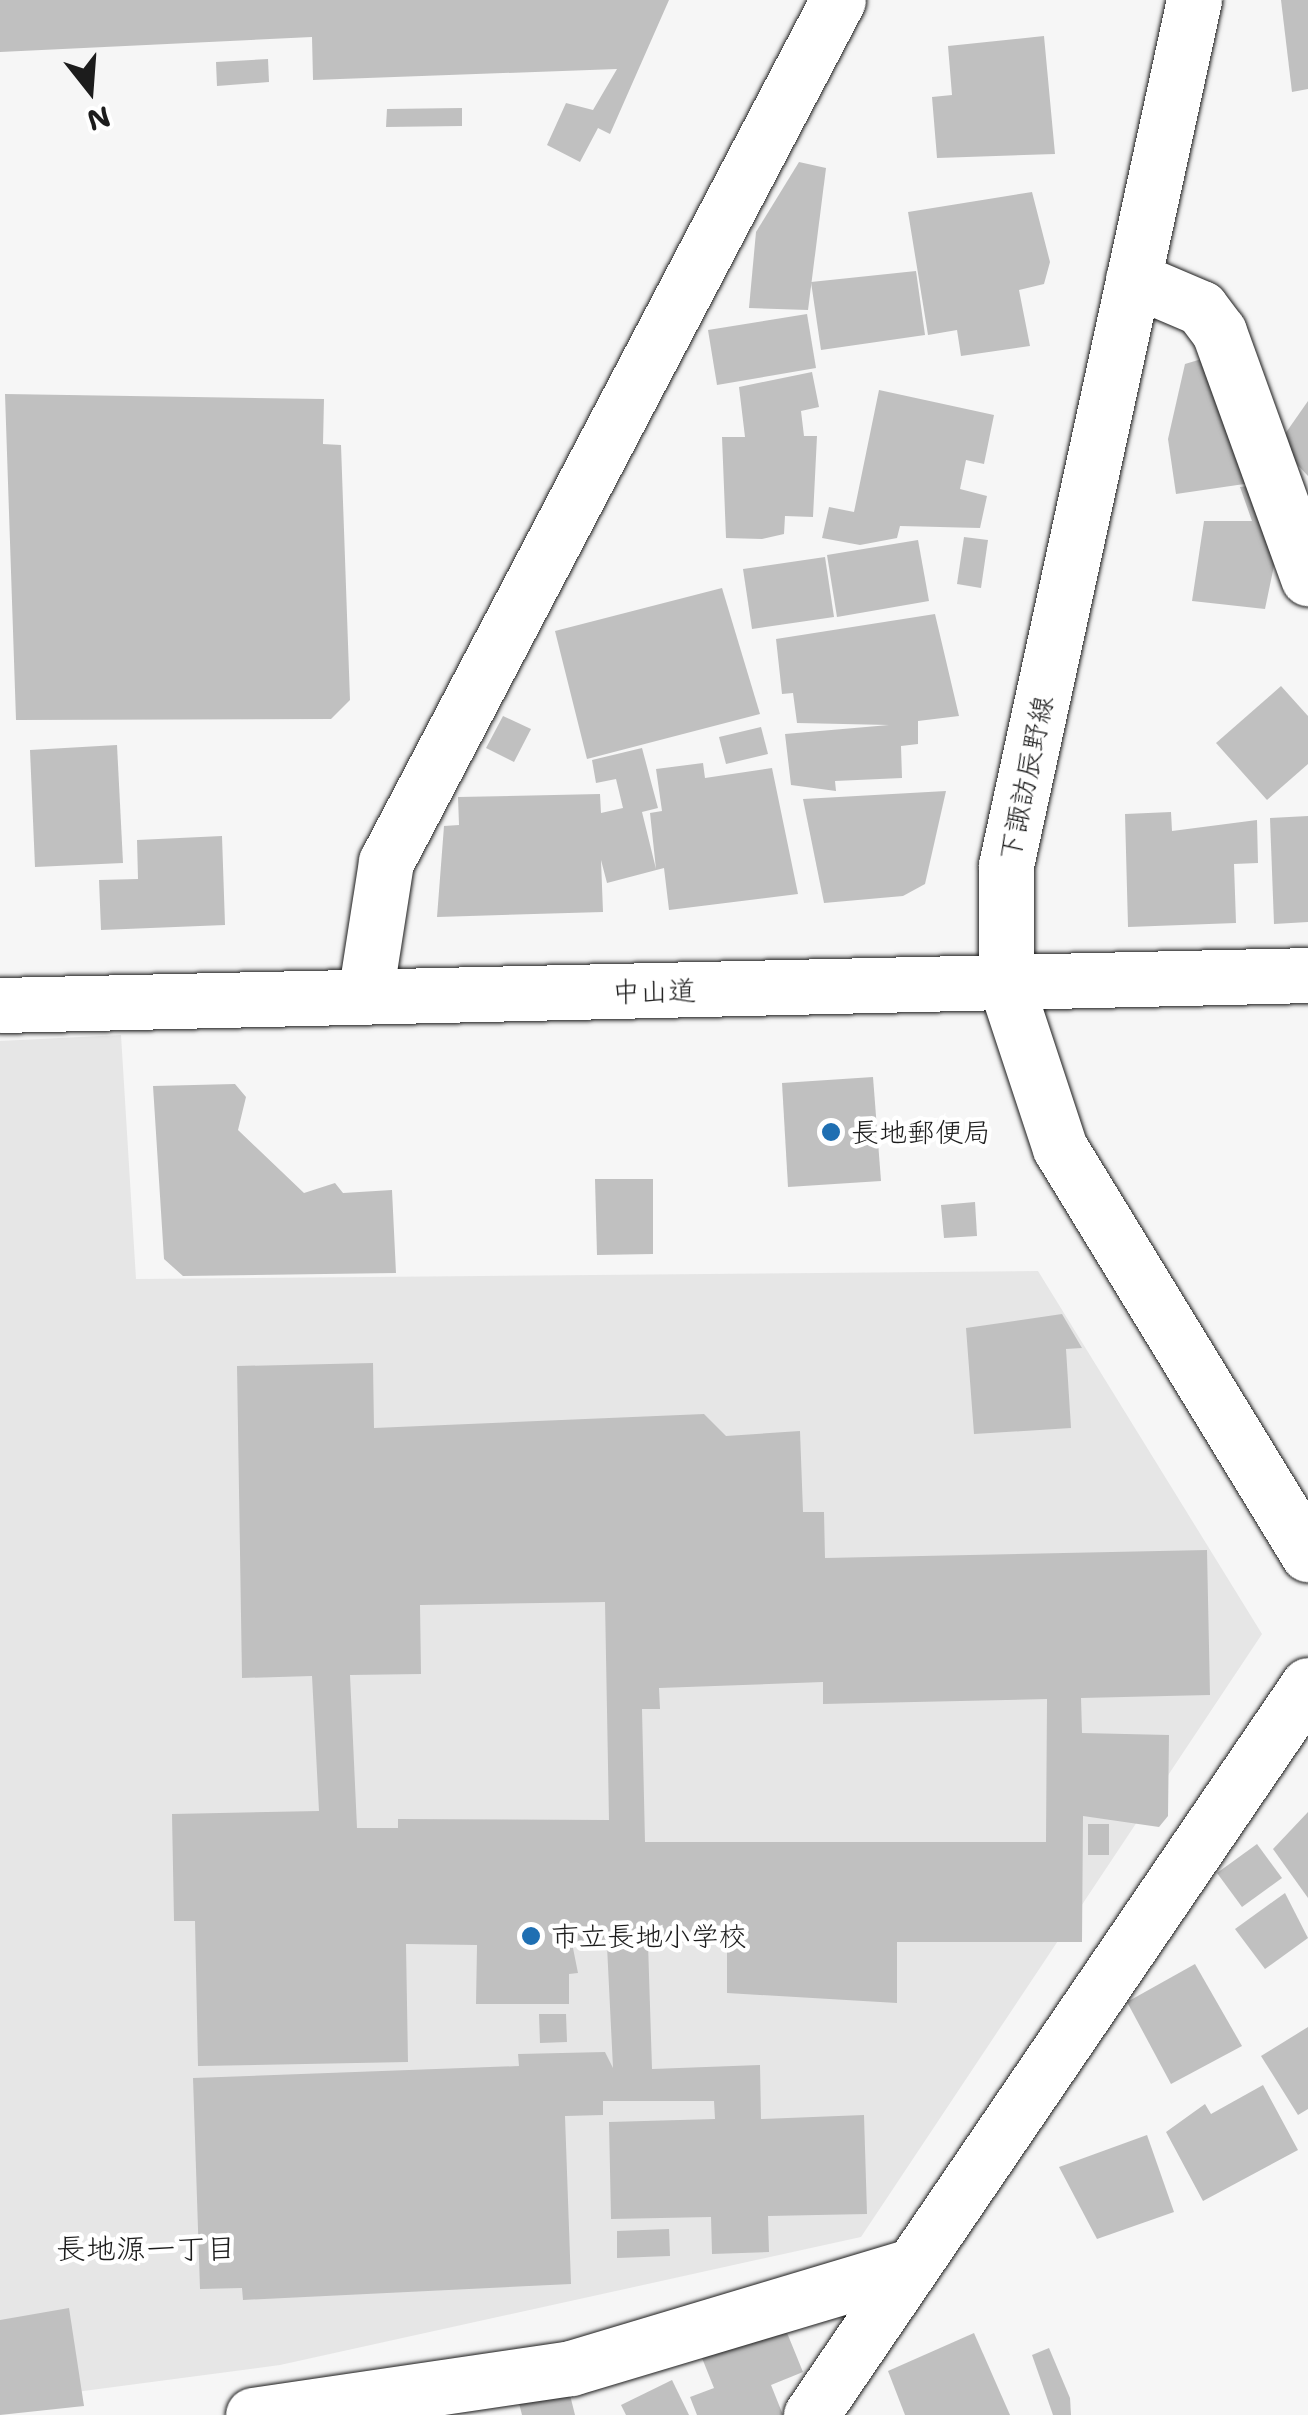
<!DOCTYPE html>
<html>
<head>
<meta charset="utf-8">
<style>
  body { margin:0 }
  #map { position:relative; width:1308px; height:2415px; overflow:hidden; background:#f6f6f6; font-family:"Shantell Sans","Klee One",sans-serif }
  div>[style] { position:absolute }
  [style*='--x'] { left:calc(var(--x)*1px); top:calc(var(--y)*1px); width:calc(var(--w)*1px); rotate:calc(var(--a)*1deg) }
  .built>* { inset:0; background:#e6e6e6 }
  .building>* { inset:0; background:#c0c0c0 }
  .roads { filter:drop-shadow(0 0 2px #1c1c1c) drop-shadow(0 0 2px #1c1c1c) }
  .minor>* { height:55px; margin:-27.5px; padding:0 27.5px; transform-origin:27.5px; border-radius:27.5px; background:#fff }
  .primary>* { height:55px; margin:-27.5px; padding:0 27.5px; transform-origin:27.5px; border-radius:27.5px; background:#fff }
  .trunk>* { height:55px; margin:-27.5px; padding:0 27.5px; transform-origin:27.5px; border-radius:27.5px; background:#fff }
  .dots>* { width:28px; height:28px; translate:-50% -50%; box-sizing:border-box; border:5px solid #fff; border-radius:50% }
  span { translate:-50% -50%; white-space:nowrap; text-align:center; line-height:1.15; -webkit-text-stroke:9px #fff; paint-order:stroke }
  .street-label { font-size:28px; color:#1c1c1c }
  .poi-label { font-size:28px; color:#1c1c1c }
  .left { translate:0 -50%; text-align:left }
  .neighbourhood-label { font-size:30px; color:#1c1c1c }
  .north { position:absolute; left:40px; top:40px; width:100px; height:100px; -webkit-text-stroke:8px #fff; paint-order:stroke; rotate:163deg; font-size:28px; font-weight:700; line-height:40px; text-align:center; color:#1c1c1c }
  .north::after { content:''; display:block; margin:auto; width:35px; height:45px; background:#1c1c1c; clip-path:polygon(50% 0,100% 100%,50% 72%,0 100%) }
</style>
</head>
<body>
<div id="map">
  <div class="built">
    <div style="clip-path:polygon(121px 1035px,136px 1279px,1038px 1271px,1262px 1634px,861px 2237px,280px 2365px,0 2402px,0 1041px)"></div>
  </div>
  <div class="building">
    <div style="clip-path:polygon(0 0,669px 0,610px 134px,598px 128px,580px 162px,547px 145px,566px 103px,593px 110px,617px 69px,313px 80px,312px 37px,0 52px)"></div>
    <div style="clip-path:polygon(1281px 0,1308px 0,1308px 89px,1292px 92px)"></div>
    <div style="clip-path:polygon(1044px 36px,1055px 154px,937px 158px,932px 97px,952px 95px,948px 46px)"></div>
    <div style="clip-path:polygon(268px 59px,269px 82px,217px 86px,216px 62px)"></div>
    <div style="clip-path:polygon(462px 108px,462px 126px,386px 127px,387px 109px)"></div>
    <div style="clip-path:polygon(799px 162px,826px 168px,808px 310px,749px 308px,756px 232px)"></div>
    <div style="clip-path:polygon(1032px 192px,1050px 262px,1044px 284px,1019px 290px,1030px 346px,961px 356px,957px 330px,928px 335px,908px 212px)"></div>
    <div style="clip-path:polygon(916px 271px,925px 335px,821px 350px,811px 282px)"></div>
    <div style="clip-path:polygon(807px 314px,816px 368px,717px 385px,708px 330px)"></div>
    <div style="clip-path:polygon(1215px 355px,1258px 482px,1176px 494px,1168px 439px,1185px 364px)"></div>
    <div style="clip-path:polygon(812px 372px,819px 407px,801px 411px,804px 436px,817px 436px,813px 517px,785px 516px,784px 534px,762px 539px,726px 538px,722px 437px,745px 437px,739px 387px)"></div>
    <div style="clip-path:polygon(879px 390px,994px 415px,984px 464px,966px 460px,960px 489px,987px 496px,980px 528px,900px 526px,897px 538px,860px 545px,822px 538px,829px 507px,854px 512px)"></div>
    <div style="clip-path:polygon(5px 394px,324px 399px,323px 444px,341px 445px,350px 700px,331px 719px,16px 720px)"></div>
    <div style="clip-path:polygon(1308px 401px,1308px 476px,1278px 444px)"></div>
    <div style="clip-path:polygon(1266px 484px,1282px 527px,1265px 609px,1192px 601px,1204px 521px,1252px 521px,1240px 487px)"></div>
    <div style="clip-path:polygon(964px 537px,988px 540px,981px 588px,957px 584px)"></div>
    <div style="clip-path:polygon(918px 540px,929px 601px,837px 617px,827px 555px)"></div>
    <div style="clip-path:polygon(825px 557px,834px 617px,752px 629px,743px 569px)"></div>
    <div style="clip-path:polygon(722px 588px,760px 714px,587px 759px,555px 631px)"></div>
    <div style="clip-path:polygon(935px 614px,959px 716px,918px 721px,918px 744px,901px 746px,902px 778px,835px 781px,836px 791px,791px 785px,785px 734px,889px 725px,797px 723px,793px 693px,782px 694px,776px 639px)"></div>
    <div style="clip-path:polygon(1281px 686px,1308px 716px,1308px 764px,1267px 800px,1216px 743px)"></div>
    <div style="clip-path:polygon(503px 716px,531px 729px,514px 762px,486px 748px)"></div>
    <div style="clip-path:polygon(761px 727px,768px 754px,726px 764px,719px 737px)"></div>
    <div style="clip-path:polygon(117px 745px,123px 863px,35px 867px,30px 750px)"></div>
    <div style="clip-path:polygon(642px 748px,658px 808px,642px 812px,656px 869px,650px 813px,662px 811px,656px 769px,703px 763px,705px 778px,772px 768px,798px 894px,669px 910px,664px 868px,607px 883px,601px 860px,603px 912px,437px 917px,444px 826px,459px 825px,458px 797px,600px 794px,601px 813px,623px 808px,616px 779px,596px 783px,592px 760px)"></div>
    <div style="clip-path:polygon(946px 791px,925px 884px,903px 896px,824px 903px,803px 799px)"></div>
    <div style="clip-path:polygon(1171px 812px,1172px 831px,1257px 820px,1258px 863px,1234px 864px,1236px 923px,1128px 927px,1125px 814px)"></div>
    <div style="clip-path:polygon(1308px 816px,1308px 922px,1274px 924px,1270px 818px)"></div>
    <div style="clip-path:polygon(222px 836px,225px 925px,101px 930px,99px 880px,138px 879px,137px 840px)"></div>
    <div style="clip-path:polygon(873px 1077px,881px 1181px,788px 1187px,782px 1083px)"></div>
    <div style="clip-path:polygon(235px 1084px,246px 1097px,238px 1130px,304px 1193px,335px 1183px,343px 1193px,392px 1190px,396px 1273px,183px 1276px,164px 1259px,153px 1086px)"></div>
    <div style="clip-path:polygon(595px 1179px,653px 1179px,653px 1254px,597px 1255px)"></div>
    <div style="clip-path:polygon(975px 1202px,977px 1236px,944px 1238px,941px 1205px)"></div>
    <div style="clip-path:polygon(1062px 1314px,1082px 1348px,1066px 1349px,1071px 1428px,974px 1434px,966px 1328px)"></div>
    <div style="clip-path:polygon(evenodd,373px 1363px,374px 1428px,704px 1414px,726px 1436px,800px 1431px,803px 1512px,824px 1512px,825px 1558px,1207px 1550px,1210px 1695px,1081px 1698px,1082px 1733px,1169px 1735px,1168px 1816px,1159px 1827px,1083px 1816px,1082px 1942px,897px 1942px,897px 2003px,727px 1993px,727px 1943px,648px 1943px,652px 2069px,760px 2065px,761px 2119px,864px 2115px,867px 2214px,768px 2216px,769px 2252px,712px 2254px,711px 2217px,611px 2219px,609px 2122px,715px 2119px,714px 2101px,603px 2101px,603px 2115px,565px 2116px,571px 2284px,243px 2300px,242px 2288px,200px 2289px,193px 2078px,519px 2066px,518px 2054px,605px 2052px,613px 2068px,607px 1946px,643px 1945px,572px 1943px,578px 1973px,569px 1974px,569px 2004px,476px 2004px,477px 1945px,406px 1944px,408px 2062px,198px 2066px,195px 1921px,174px 1921px,172px 1814px,319px 1811px,312px 1676px,242px 1678px,237px 1366px,373px 1363px,605px 1602px,609px 1820px,398px 1819px,398px 1828px,357px 1828px,350px 1675px,421px 1674px,420px 1605px,605px 1602px,373px 1363px,823px 1682px,823px 1704px,1047px 1699px,1046px 1842px,645px 1842px,642px 1709px,660px 1709px,659px 1688px,823px 1682px)"></div>
    <div style="clip-path:polygon(1308px 1812px,1308px 1898px,1273px 1849px)"></div>
    <div style="clip-path:polygon(1088px 1824px,1109px 1824px,1109px 1855px,1088px 1855px)"></div>
    <div style="clip-path:polygon(1257px 1844px,1282px 1878px,1242px 1907px,1217px 1873px)"></div>
    <div style="clip-path:polygon(1285px 1893px,1308px 1938px,1265px 1969px,1235px 1929px)"></div>
    <div style="clip-path:polygon(1195px 1964px,1242px 2046px,1171px 2084px,1127px 2002px)"></div>
    <div style="clip-path:polygon(539px 2014px,566px 2014px,567px 2042px,540px 2043px)"></div>
    <div style="clip-path:polygon(1308px 2027px,1308px 2109px,1298px 2115px,1261px 2056px)"></div>
    <div style="clip-path:polygon(1263px 2085px,1298px 2150px,1203px 2201px,1166px 2132px,1205px 2104px,1211px 2114px)"></div>
    <div style="clip-path:polygon(1147px 2135px,1174px 2212px,1097px 2239px,1059px 2167px)"></div>
    <div style="clip-path:polygon(669px 2229px,670px 2256px,617px 2258px,617px 2231px)"></div>
    <div style="clip-path:polygon(69px 2308px,84px 2406px,0 2415px,0 2320px)"></div>
    <div style="clip-path:polygon(781px 2318px,803px 2372px,771px 2385px,783px 2415px,697px 2415px,690px 2397px,714px 2388px,700px 2353px)"></div>
    <div style="clip-path:polygon(974px 2333px,1010px 2415px,905px 2415px,888px 2371px)"></div>
    <div style="clip-path:polygon(1049px 2348px,1070px 2398px,1071px 2415px,1053px 2415px,1032px 2355px)"></div>
    <div style="clip-path:polygon(672px 2380px,689px 2415px,626px 2415px,621px 2405px)"></div>
    <div style="clip-path:polygon(569px 2391px,575px 2415px,522px 2415px,519px 2403px)"></div>
  </div>
  <div class="roads">
    <div class="minor">
      <div style="--x:1133;--y:279;--w:74;--a:23.1"></div>
      <div style="--x:1201;--y:308;--w:30;--a:53"></div>
      <div style="--x:1219;--y:332;--w:262;--a:70.1"></div>
      <div style="--x:365;--y:996;--w:136;--a:-81.1"></div>
      <div style="--x:386;--y:862;--w:973;--a:-62.33"></div>
      <div style="--x:253;--y:2415;--w:321;--a:-8.4"></div>
      <div style="--x:571;--y:2368;--w:348;--a:-16.7"></div>
      <div style="--x:811;--y:2415;--w:883;--a:-55.75"></div>
    </div>
    <div class="primary">
      <div style="--x:1194;--y:0;--w:885;--a:102.26"></div>
      <div style="--x:1006;--y:865;--w:120;--a:90"></div>
      <div style="--x:1006;--y:985;--w:172;--a:71.7"></div>
      <div style="--x:1060;--y:1148;--w:476;--a:58.6"></div>
    </div>
    <div class="trunk">
      <div style="--x:0;--y:1005;--w:1308;--a:-1.31"></div>
    </div>
  </div>
  <div class="dots">
    <div style="left:831px;top:1132px;background:#1f6fb2"></div>
    <div style="left:531px;top:1936px;background:#1f6fb2"></div>
  </div>
  <div class="street-label">
    <span style="left:1026px;top:778px;rotate:-78deg">下諏訪辰野線</span>
    <span style="left:654px;top:991px;rotate:-1deg">中山道</span>
  </div>
  <div class="poi-label">
    <span class="left" style="left:851px;top:1132px">長地郵便局</span>
    <span class="left" style="left:551px;top:1936px">市立長地小学校</span>
  </div>
  <div class="neighbourhood-label">
    <span style="left:146px;top:2249px">長地源一丁目</span>
  </div>
  <div class="north">N</div>
</div>
</body>
</html>
